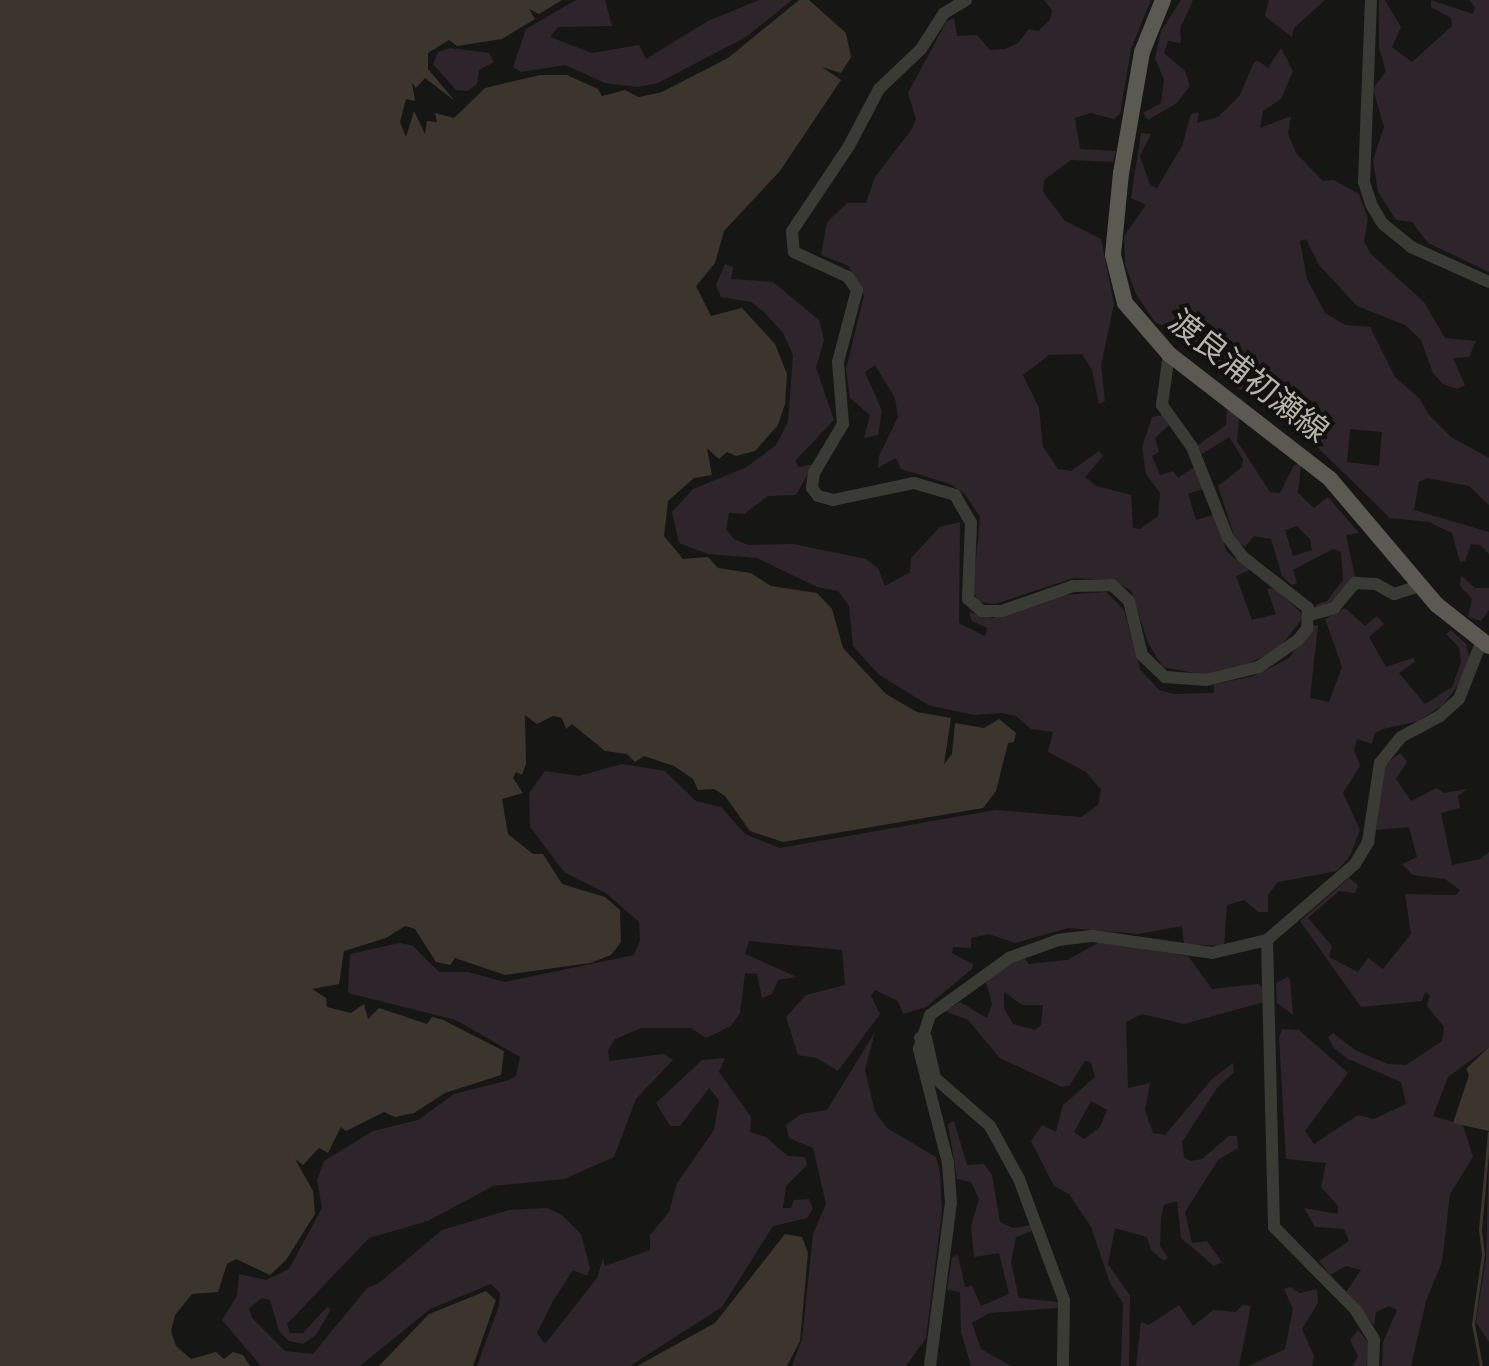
<!DOCTYPE html>
<html>
<head>
<meta charset="utf-8">
<style>
  body { margin:0 }
  #map { position:relative; width:1489px; height:1366px; overflow:hidden; background:#161615; font-family:"Alegreya Sans","Noto Sans JP",sans-serif }
  div>[style] { position:absolute }
  [style*='--x'] { left:calc(var(--x)*1px); top:calc(var(--y)*1px); width:calc(var(--w)*1px); rotate:calc(var(--a)*1deg) }
  .green>* { inset:0; background:#2e252b }
  .water>* { inset:0; background:#3b352e }
  .stream>* { height:3px; margin:-1.5px; padding:0 1.5px; transform-origin:1.5px; border-radius:1.5px; background:#3b352e }
  .minor>* { height:12px; margin:-6px; padding:0 6px; transform-origin:6px; border-radius:6px; background:#3b3b36 }
  .major>* { height:16px; margin:-8px; padding:0 8px; transform-origin:8px; border-radius:8px; background:#5a5952 }
  span { translate:-50% -50%; white-space:nowrap; text-align:center; line-height:1.15; -webkit-text-stroke:8px #111110; paint-order:stroke }
  .street-label { font-size:32px; color:#b6b3a8 }
</style>
</head>
<body>
<div id="map">
  <div class="green">
    <div style="clip-path:polygon(576px 0,605px 0,612px 26px,558px 27px,550px 37px,592px 53px,639px 45px,646px 59px,708px 21px,759px 0,792px 0,746px 37px,658px 83px,638px 87px,605px 83px,565px 65px,521px 72px,513px 67px,526px 29px)"></div>
    <div style="clip-path:polygon(1044px 0,1151px 0,1131px 49px,1120px 114px,1114px 119px,1090px 113px,1075px 118px,1080px 149px,1116px 151px,1113px 162px,1071px 160px,1044px 180px,1043px 192px,1065px 221px,1101px 239px,1114px 304px,1101px 365px,1105px 401px,1099px 404px,1092px 370px,1082px 354px,1049px 355px,1023px 375px,1039px 408px,1043px 447px,1058px 469px,1071px 471px,1099px 451px,1103px 456px,1085px 477px,1096px 486px,1131px 495px,1133px 528px,1140px 529px,1158px 516px,1160px 493px,1146px 474px,1142px 447px,1152px 417px,1163px 415px,1170px 424px,1155px 438px,1159px 452px,1152px 456px,1160px 475px,1173px 471px,1178px 478px,1196px 466px,1205px 488px,1188px 494px,1196px 520px,1213px 515px,1227px 552px,1250px 570px,1236px 576px,1252px 620px,1276px 614px,1267px 589px,1276px 588px,1304px 616px,1278px 650px,1247px 664px,1204px 675px,1163px 667px,1148px 643px,1131px 590px,1110px 580px,1074px 578px,995px 604px,979px 602px,973px 592px,980px 517px,965px 494px,950px 484px,901px 469px,896px 458px,878px 468px,879px 456px,898px 417px,895px 398px,875px 365px,865px 372px,882px 411px,878px 435px,864px 438px,870px 415px,850px 398px,846px 369px,864px 296px,849px 266px,821px 255px,827px 222px,847px 203px,866px 203px,875px 177px,912px 129px,916px 119px,908px 93px,946px 22px,954px 18px,957px 36px,977px 35px,990px 50px,1005px 49px,1018px 43px,1029px 29px,1038px 31px,1050px 20px,1052px 10px)"></div>
    <div style="clip-path:polygon(1181px 0,1193px 0,1180px 29px,1181px 43px,1168px 41px,1164px 53px,1185px 71px,1190px 86px,1177px 103px,1148px 120px,1143px 113px,1161px 103px,1164px 80px,1155px 58px,1161px 31px)"></div>
    <div style="clip-path:polygon(1269px 0,1325px 0,1294px 28px,1292px 37px,1265px 16px)"></div>
    <div style="clip-path:polygon(1379px 0,1385px 0,1401px 27px,1392px 47px,1412px 62px,1452px 26px,1451px 18px,1431px 7px,1431px 0,1473px 14px,1475px 7px,1469px 0,1489px 0,1489px 272px,1428px 243px,1412px 222px,1396px 220px,1378px 192px,1373px 160px,1384px 127px,1373px 89px,1386px 71px,1379px 48px)"></div>
    <div style="clip-path:polygon(450px 48px,489px 53px,494px 62px,479px 70px,477px 84px,468px 91px,456px 90px,433px 64px,438px 52px)"></div>
    <div style="clip-path:polygon(evenodd,1281px 48px,1293px 71px,1281px 99px,1263px 111px,1260px 128px,1291px 116px,1288px 134px,1296px 153px,1323px 181px,1334px 180px,1359px 194px,1368px 218px,1364px 242px,1371px 254px,1424px 302px,1445px 338px,1476px 341px,1469px 357px,1453px 358px,1465px 385px,1457px 389px,1443px 384px,1433px 373px,1421px 340px,1405px 325px,1357px 306px,1319px 265px,1306px 239px,1300px 241px,1307px 279px,1325px 313px,1345px 325px,1370px 327px,1395px 377px,1420px 399px,1429px 415px,1451px 437px,1489px 458px,1489px 505px,1469px 486px,1427px 478px,1419px 482px,1414px 510px,1489px 532px,1489px 554px,1480px 545px,1471px 544px,1465px 561px,1460px 562px,1452px 533px,1429px 522px,1390px 518px,1307px 437px,1216px 373px,1206px 347px,1155px 322px,1136px 294px,1125px 265px,1124px 236px,1146px 205px,1131px 198px,1141px 133px,1151px 134px,1140px 156px,1150px 185px,1157px 188px,1182px 146px,1191px 114px,1199px 112px,1197px 123px,1218px 117px,1240px 95px,1253px 64px,1257px 60px,1268px 68px,1281px 48px,1350px 429px,1382px 432px,1379px 466px,1347px 462px,1350px 429px)"></div>
    <div style="clip-path:polygon(725px 264px,733px 267px,731px 279px,773px 282px,819px 320px,824px 340px,816px 368px,834px 420px,796px 460px,798px 467px,814px 464px,796px 495px,768px 496px,744px 514px,729px 513px,726px 529px,734px 539px,748px 545px,793px 544px,866px 559px,878px 568px,885px 586px,910px 572px,911px 558px,940px 527px,960px 522px,959px 623px,985px 636px,987px 628px,972px 621px,969px 612px,993px 618px,1063px 595px,1106px 592px,1124px 610px,1140px 669px,1159px 690px,1174px 694px,1214px 693px,1214px 684px,1251px 677px,1274px 666px,1289px 658px,1312px 625px,1318px 626px,1310px 698px,1329px 702px,1342px 667px,1325px 619px,1345px 608px,1365px 626px,1377px 616px,1384px 624px,1369px 637px,1386px 667px,1413px 658px,1415px 662px,1399px 673px,1425px 704px,1452px 687px,1461px 662px,1459px 647px,1446px 634px,1451px 630px,1466px 644px,1469px 657px,1459px 684px,1443px 705px,1418px 721px,1383px 729px,1375px 733px,1372px 744px,1357px 739px,1354px 750px,1360px 766px,1343px 793px,1360px 830px,1350px 856px,1337px 871px,1278px 882px,1268px 895px,1268px 912px,1258px 912px,1244px 900px,1227px 905px,1224px 946px,1184px 944px,1182px 926px,1138px 934px,1068px 928px,1015px 943px,989px 934px,971px 938px,971px 948px,953px 947px,952px 953px,973px 964px,972px 969px,926px 1007px,903px 1014px,898px 1001px,875px 990px,871px 996px,880px 1014px,838px 1071px,817px 1058px,798px 1055px,786px 1017px,806px 995px,845px 985px,842px 950px,749px 941px,745px 954px,797px 977px,778px 980px,772px 994px,762px 998px,757px 974px,745px 973px,740px 1013px,731px 1026px,706px 1038px,691px 1028px,642px 1028px,615px 1039px,608px 1050px,609px 1061px,664px 1054px,673px 1060px,636px 1099px,614px 1157px,564px 1179px,493px 1186px,428px 1221px,369px 1238px,287px 1324px,290px 1333px,303px 1333px,327px 1307px,331px 1309px,316px 1335px,303px 1344px,289px 1341px,279px 1331px,270px 1300px,262px 1298px,249px 1308px,252px 1318px,285px 1351px,313px 1354px,367px 1288px,379px 1283px,442px 1230px,509px 1210px,547px 1208px,562px 1215px,581px 1234px,590px 1268px,587px 1276px,573px 1270px,553px 1301px,537px 1333px,545px 1344px,597px 1278px,603px 1258px,605px 1266px,650px 1250px,650px 1235px,669px 1212px,677px 1183px,714px 1130px,719px 1100px,709px 1088px,680px 1126px,670px 1126px,656px 1103px,702px 1060px,725px 1058px,719px 1072px,751px 1117px,750px 1132px,766px 1137px,788px 1156px,805px 1157px,807px 1165px,786px 1186px,783px 1208px,791px 1208px,794px 1200px,809px 1199px,813px 1209px,807px 1218px,773px 1226px,722px 1307px,630px 1366px,477px 1366px,499px 1306px,500px 1293px,491px 1284px,430px 1309px,360px 1366px,261px 1366px,222px 1320px,237px 1296px,239px 1274px,266px 1280px,289px 1269px,322px 1208px,317px 1180px,324px 1161px,373px 1131px,418px 1120px,454px 1094px,509px 1080px,516px 1076px,520px 1057px,456px 1020px,348px 993px,350px 954px,400px 943px,413px 946px,439px 972px,468px 972px,505px 982px,634px 955px,640px 940px,639px 922px,606px 893px,564px 872px,530px 827px,529px 793px,545px 771px,579px 776px,622px 764px,665px 771px,696px 801px,721px 807px,745px 834px,780px 848px,995px 810px,1081px 817px,1098px 805px,1101px 790px,1086px 772px,1048px 752px,1053px 732px,1031px 729px,1016px 716px,1001px 713px,974px 715px,928px 705px,878px 674px,853px 646px,849px 606px,838px 591px,817px 587px,757px 558px,708px 554px,679px 543px,672px 512px,693px 489px,747px 467px,776px 445px,788px 422px,793px 355px,783px 333px,764px 312px,751px 302px,721px 297px,716px 285px)"></div>
    <div style="clip-path:polygon(evenodd,1227px 409px,1239px 416px,1237px 441px,1270px 492px,1280px 493px,1294px 465px,1301px 464px,1298px 493px,1314px 508px,1328px 497px,1359px 533px,1346px 535px,1355px 577px,1320px 613px,1315px 605px,1327px 601px,1343px 580px,1341px 552px,1333px 549px,1293px 570px,1297px 583px,1292px 585px,1282px 576px,1271px 539px,1254px 536px,1245px 547px,1236px 541px,1218px 486px,1242px 467px,1243px 459px,1229px 437px,1202px 454px,1197px 446px,1226px 425px,1227px 409px,1297px 526px,1310px 539px,1312px 550px,1293px 556px,1285px 530px,1297px 526px)"></div>
    <div style="clip-path:polygon(1461px 575px,1475px 588px,1489px 588px,1489px 610px,1481px 621px,1468px 617px,1472px 599px,1460px 586px)"></div>
    <div style="clip-path:polygon(1401px 753px,1407px 762px,1396px 779px,1411px 801px,1437px 788px,1444px 793px,1467px 789px,1458px 796px,1460px 808px,1441px 813px,1452px 865px,1480px 859px,1489px 852px,1489px 1047px,1448px 1077px,1433px 1116px,1463px 1125px,1473px 1157px,1450px 1194px,1442px 1262px,1426px 1301px,1411px 1366px,1382px 1366px,1383px 1342px,1397px 1310px,1389px 1306px,1376px 1312px,1374px 1326px,1346px 1292px,1361px 1270px,1346px 1266px,1330px 1275px,1319px 1261px,1349px 1241px,1344px 1229px,1315px 1227px,1304px 1208px,1338px 1214px,1338px 1206px,1321px 1187px,1326px 1163px,1286px 1159px,1279px 1038px,1282px 1029px,1299px 1030px,1348px 1073px,1305px 1131px,1314px 1144px,1358px 1115px,1374px 1119px,1406px 1104px,1401px 1082px,1348px 1059px,1334px 1048px,1328px 1037px,1333px 1033px,1355px 1050px,1388px 1064px,1406px 1065px,1442px 1041px,1444px 1027px,1427px 1006px,1430px 995px,1425px 992px,1422px 1001px,1361px 1007px,1300px 921px,1349px 878px,1358px 885px,1355px 893px,1339px 891px,1308px 918px,1332px 946px,1329px 957px,1358px 972px,1368px 958px,1383px 969px,1411px 934px,1405px 894px,1456px 895px,1460px 890px,1445px 879px,1413px 875px,1402px 864px,1417px 857px,1409px 827px,1376px 830px,1385px 764px)"></div>
    <div style="clip-path:polygon(evenodd,1100px 942px,1188px 956px,1212px 989px,1258px 984px,1264px 989px,1264px 1002px,1184px 1024px,1142px 1014px,1126px 1022px,1128px 1088px,1150px 1083px,1145px 1110px,1153px 1133px,1165px 1135px,1212px 1079px,1233px 1063px,1234px 1072px,1217px 1088px,1182px 1142px,1184px 1157px,1191px 1161px,1202px 1159px,1229px 1136px,1237px 1136px,1238px 1148px,1218px 1160px,1185px 1212px,1192px 1243px,1207px 1241px,1222px 1262px,1214px 1266px,1181px 1238px,1177px 1201px,1164px 1205px,1161px 1219px,1160px 1246px,1168px 1258px,1164px 1261px,1151px 1250px,1147px 1237px,1115px 1228px,1108px 1264px,1130px 1296px,1129px 1366px,1121px 1366px,1123px 1303px,1110px 1283px,1091px 1227px,1069px 1194px,1054px 1186px,1031px 1141px,1042px 1125px,1056px 1132px,1063px 1105px,1095px 1077px,1091px 1062px,1085px 1061px,1070px 1085px,1062px 1087px,1000px 1058px,968px 1020px,945px 1011px,960px 1002px,987px 1018px,992px 1004px,986px 982px,1007px 966px,1024px 958px,1029px 964px,1067px 960px,1100px 942px,1004px 992px,1022px 1005px,1043px 1005px,1041px 1025px,1035px 1030px,1013px 1024px,1004px 1008px,1004px 992px,1100px 942px,1091px 1101px,1107px 1110px,1100px 1127px,1084px 1139px,1074px 1132px,1091px 1101px)"></div>
    <div style="clip-path:polygon(1287px 977px,1290px 979px,1293px 1015px,1277px 1003px,1276px 983px)"></div>
    <div style="clip-path:polygon(875px 1032px,865px 1070px,875px 1112px,887px 1128px,936px 1157px,940px 1173px,942px 1211px,926px 1338px,906px 1366px,792px 1366px,802px 1339px,813px 1234px,826px 1204px,813px 1148px,789px 1138px,786px 1125px,801px 1114px,827px 1110px)"></div>
    <div style="clip-path:polygon(954px 1121px,967px 1165px,984px 1164px,992px 1175px,1000px 1222px,1013px 1228px,1031px 1225px,1032px 1231px,1016px 1237px,1011px 1263px,1019px 1298px,1058px 1302px,1058px 1308px,989px 1313px,972px 1323px,981px 1349px,1011px 1366px,971px 1366px,961px 1332px,960px 1292px,947px 1290px,952px 1257px,958px 1255px,965px 1287px,972px 1286px,981px 1306px,1009px 1294px,999px 1253px,974px 1257px,971px 1226px,979px 1199px,971px 1182px,957px 1179px,948px 1124px)"></div>
    <div style="clip-path:polygon(1489px 1157px,1489px 1342px,1476px 1322px,1486px 1258px)"></div>
    <div style="clip-path:polygon(1290px 1287px,1300px 1293px,1317px 1289px,1318px 1303px,1302px 1329px,1314px 1356px,1312px 1366px,1248px 1366px,1285px 1349px,1293px 1309px,1284px 1289px)"></div>
    <div style="clip-path:polygon(1179px 1305px,1193px 1326px,1213px 1310px,1236px 1312px,1242px 1305px,1251px 1306px,1239px 1366px,1136px 1366px,1141px 1322px,1149px 1325px)"></div>
    <div style="clip-path:polygon(1358px 1330px,1370px 1344px,1366px 1366px,1353px 1366px,1358px 1356px,1350px 1340px)"></div>
  </div>
  <div class="water">
    <div style="clip-path:polygon(0 0,562px 0,539px 14px,529px 9px,535px 19px,502px 39px,457px 46px,449px 40px,428px 53px,428px 69px,455px 101px,425px 78px,416px 88px,412px 83px,415px 101px,406px 99px,400px 122px,406px 137px,414px 111px,425px 134px,427px 121px,437px 122px,435px 113px,454px 118px,485px 88px,540px 75px,567px 75px,598px 89px,602px 96px,625px 90px,639px 97px,662px 92px,728px 58px,799px 0,809px 0,846px 33px,851px 57px,841px 73px,822px 67px,841px 80px,780px 171px,724px 231px,715px 263px,696px 286px,711px 316px,742px 308px,775px 344px,787px 374px,785px 404px,778px 425px,755px 451px,736px 456px,727px 452px,719px 459px,707px 448px,712px 475px,694px 478px,668px 501px,664px 536px,683px 559px,708px 557px,718px 568px,751px 573px,771px 586px,817px 593px,832px 609px,843px 648px,886px 694px,917px 712px,951px 718px,944px 764px,952px 754px,955px 723px,984px 728px,999px 719px,1016px 733px,1014px 742px,1008px 743px,996px 791px,983px 808px,783px 842px,750px 831px,725px 796px,714px 789px,698px 790px,693px 779px,674px 766px,644px 756px,635px 762px,627px 754px,605px 751px,572px 724px,566px 729px,562px 718px,553px 716px,537px 724px,525px 715px,526px 764px,522px 775px,516px 772px,513px 778px,523px 793px,502px 799px,508px 834px,533px 854px,543px 854px,562px 884px,605px 897px,620px 910px,621px 942px,611px 955px,590px 963px,505px 975px,455px 958px,450px 965px,436px 962px,415px 929px,405px 926px,386px 938px,344px 951px,339px 984px,312px 989px,326px 998px,327px 1007px,351px 1013px,364px 1004px,368px 1019px,379px 1008px,427px 1024px,432px 1017px,443px 1020px,504px 1051px,501px 1075px,445px 1093px,414px 1113px,395px 1117px,384px 1112px,346px 1131px,341px 1127px,328px 1153px,319px 1148px,303px 1165px,295px 1159px,313px 1191px,315px 1214px,286px 1260px,270px 1275px,236px 1259px,227px 1264px,218px 1292px,192px 1294px,175px 1315px,171px 1331px,176px 1346px,191px 1359px,216px 1352px,224px 1359px,233px 1352px,243px 1355px,250px 1366px,0 1366px)"></div>
    <div style="clip-path:polygon(1489px 1047px,1489px 1131px,1453px 1123px,1469px 1075px,1466px 1069px)"></div>
    <div style="clip-path:polygon(785px 1234px,802px 1237px,808px 1253px,800px 1341px,787px 1366px,637px 1366px,715px 1323px)"></div>
    <div style="clip-path:polygon(486px 1291px,496px 1300px,473px 1366px,379px 1366px,429px 1314px)"></div>
  </div>
  <div class="stream">
    <div style="--x:1481;--y:1366;--w:43;--a:-100.8"></div>
    <div style="--x:1473;--y:1324;--w:71;--a:-81.9"></div>
    <div style="--x:1483;--y:1254;--w:25;--a:-97"></div>
    <div style="--x:1480;--y:1229;--w:97;--a:-84.7"></div>
  </div>
  <div class="minor">
    <div style="--x:966;--y:0;--w:26;--a:149"></div>
    <div style="--x:944;--y:13;--w:43;--a:122.6"></div>
    <div style="--x:921;--y:49;--w:58;--a:136.4"></div>
    <div style="--x:879;--y:89;--w:64;--a:117.8"></div>
    <div style="--x:849;--y:146;--w:102;--a:123.8"></div>
    <div style="--x:792;--y:231;--w:21;--a:85"></div>
    <div style="--x:794;--y:252;--w:60;--a:24.8"></div>
    <div style="--x:848;--y:277;--w:16;--a:55"></div>
    <div style="--x:857;--y:290;--w:74;--a:104.8"></div>
    <div style="--x:838;--y:362;--w:62;--a:85.4"></div>
    <div style="--x:843;--y:424;--w:57;--a:120.6"></div>
    <div style="--x:814;--y:473;--w:15;--a:98"></div>
    <div style="--x:812;--y:488;--w:10;--a:53"></div>
    <div style="--x:818;--y:496;--w:16;--a:15"></div>
    <div style="--x:833;--y:500;--w:83;--a:-11.9"></div>
    <div style="--x:914;--y:483;--w:43;--a:16.3"></div>
    <div style="--x:955;--y:495;--w:32;--a:60"></div>
    <div style="--x:971;--y:523;--w:76;--a:92.3"></div>
    <div style="--x:968;--y:599;--w:18;--a:41"></div>
    <div style="--x:982;--y:611;--w:20;--a:0"></div>
    <div style="--x:1002;--y:611;--w:75;--a:-19.4"></div>
    <div style="--x:1073;--y:586;--w:39;--a:-1"></div>
    <div style="--x:1112;--y:585;--w:23;--a:43"></div>
    <div style="--x:1129;--y:601;--w:56;--a:76.5"></div>
    <div style="--x:1142;--y:655;--w:32;--a:44"></div>
    <div style="--x:1165;--y:677;--w:41;--a:4.2"></div>
    <div style="--x:1206;--y:680;--w:55;--a:-13.8"></div>
    <div style="--x:1259;--y:667;--w:47;--a:-34.7"></div>
    <div style="--x:1298;--y:640;--w:14;--a:-51"></div>
    <div style="--x:1307;--y:629;--w:21;--a:-87"></div>
    <div style="--x:1308;--y:608;--w:83;--a:-141.9"></div>
    <div style="--x:1243;--y:557;--w:24;--a:-128"></div>
    <div style="--x:1228;--y:538;--w:98;--a:-111.6"></div>
    <div style="--x:1192;--y:447;--w:52;--a:-125.5"></div>
    <div style="--x:1162;--y:405;--w:51;--a:-82.2"></div>
    <div style="--x:1371;--y:0;--w:182;--a:92.2"></div>
    <div style="--x:1364;--y:182;--w:25;--a:72"></div>
    <div style="--x:1372;--y:206;--w:21;--a:59"></div>
    <div style="--x:1383;--y:224;--w:36;--a:39"></div>
    <div style="--x:1411;--y:247;--w:85;--a:24.2"></div>
    <div style="--x:1310;--y:615;--w:25;--a:-16"></div>
    <div style="--x:1334;--y:608;--w:33;--a:-50"></div>
    <div style="--x:1355;--y:583;--w:21;--a:3"></div>
    <div style="--x:1376;--y:584;--w:21;--a:29"></div>
    <div style="--x:1394;--y:594;--w:27;--a:-17"></div>
    <div style="--x:1267;--y:940;--w:287;--a:88.6"></div>
    <div style="--x:1274;--y:1227;--w:115;--a:45.4"></div>
    <div style="--x:1355;--y:1309;--w:36;--a:58"></div>
    <div style="--x:1374;--y:1340;--w:26;--a:92"></div>
    <div style="--x:920;--y:1038;--w:6;--a:0"></div>
    <div style="--x:926;--y:1038;--w:41;--a:77.3"></div>
    <div style="--x:935;--y:1078;--w:73;--a:41.1"></div>
    <div style="--x:990;--y:1126;--w:60;--a:61.3"></div>
    <div style="--x:1019;--y:1179;--w:129;--a:69.6"></div>
    <div style="--x:1064;--y:1300;--w:66;--a:90.9"></div>
    <div style="--x:930;--y:1366;--w:164;--a:-82.7"></div>
    <div style="--x:951;--y:1203;--w:40;--a:-94.3"></div>
    <div style="--x:948;--y:1163;--w:118;--a:-104.3"></div>
    <div style="--x:919;--y:1049;--w:36;--a:-72"></div>
    <div style="--x:930;--y:1015;--w:97;--a:-35.8"></div>
    <div style="--x:1009;--y:958;--w:52;--a:-20.2"></div>
    <div style="--x:1058;--y:940;--w:35;--a:-7"></div>
    <div style="--x:1093;--y:936;--w:120;--a:8.1"></div>
    <div style="--x:1212;--y:953;--w:57;--a:-13.3"></div>
    <div style="--x:1267;--y:940;--w:116;--a:-40.8"></div>
    <div style="--x:1355;--y:864;--w:26;--a:-59"></div>
    <div style="--x:1368;--y:842;--w:80;--a:-81.4"></div>
    <div style="--x:1380;--y:763;--w:33;--a:-51"></div>
    <div style="--x:1401;--y:737;--w:44;--a:-28.3"></div>
    <div style="--x:1440;--y:716;--w:25;--a:-42"></div>
    <div style="--x:1459;--y:699;--w:60;--a:-68.6"></div>
  </div>
  <div class="major">
    <div style="--x:1163;--y:0;--w:56;--a:112"></div>
    <div style="--x:1142;--y:52;--w:123;--a:99.8"></div>
    <div style="--x:1121;--y:173;--w:82;--a:95.6"></div>
    <div style="--x:1113;--y:255;--w:49;--a:76"></div>
    <div style="--x:1125;--y:303;--w:67;--a:49.2"></div>
    <div style="--x:1169;--y:354;--w:204;--a:37.8"></div>
    <div style="--x:1330;--y:479;--w:165;--a:49.7"></div>
    <div style="--x:1437;--y:605;--w:66;--a:38.3"></div>
  </div>
  <div class="street-label">
    <span style="left:1248px;top:377px;rotate:38deg">渡良浦初瀬線</span>
  </div>
</div>
</body>
</html>
